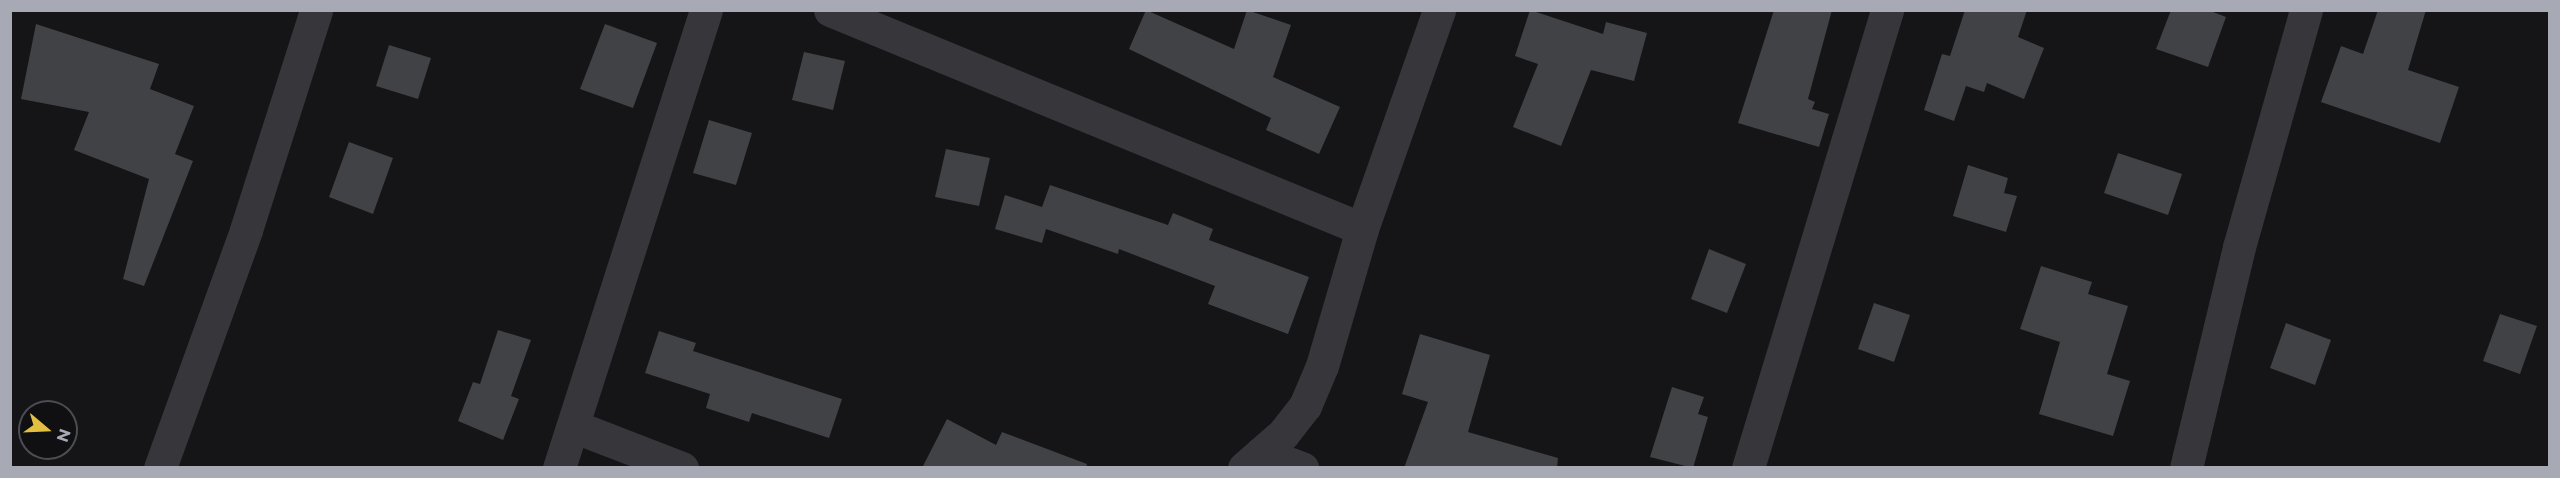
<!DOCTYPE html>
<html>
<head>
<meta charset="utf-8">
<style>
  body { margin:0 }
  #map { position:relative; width:2560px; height:478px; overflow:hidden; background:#151416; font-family:Montserrat,sans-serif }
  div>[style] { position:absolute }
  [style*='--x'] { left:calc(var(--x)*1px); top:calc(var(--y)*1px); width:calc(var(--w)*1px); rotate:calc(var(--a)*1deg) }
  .building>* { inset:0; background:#414246 }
  .minor>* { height:33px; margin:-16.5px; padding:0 16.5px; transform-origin:16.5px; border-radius:16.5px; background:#36363b }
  span { translate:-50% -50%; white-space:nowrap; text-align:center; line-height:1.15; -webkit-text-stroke:6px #100f11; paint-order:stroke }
  .frame { position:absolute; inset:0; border:12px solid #a7aab5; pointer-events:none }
  .north { position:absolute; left:18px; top:400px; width:60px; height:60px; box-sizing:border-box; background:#100f11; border:2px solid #4c4d53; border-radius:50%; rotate:109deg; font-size:16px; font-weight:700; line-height:24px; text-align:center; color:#a7aab5 }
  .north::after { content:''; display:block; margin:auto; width:21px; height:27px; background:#e2bf40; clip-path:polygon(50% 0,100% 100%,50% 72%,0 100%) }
</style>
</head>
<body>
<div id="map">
  <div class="building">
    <div style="clip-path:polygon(1146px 10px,1234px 49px,1247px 10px,1291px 25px,1273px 77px,1340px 107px,1319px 154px,1266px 130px,1271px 118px,1129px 49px)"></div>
    <div style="clip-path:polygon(1530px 10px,1603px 34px,1606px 22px,1647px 33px,1634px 81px,1591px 70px,1561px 146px,1513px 127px,1538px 64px,1515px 56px)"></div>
    <div style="clip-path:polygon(1774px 10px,1832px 10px,1808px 99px,1815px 102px,1812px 109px,1829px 114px,1819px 147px,1738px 123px)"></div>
    <div style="clip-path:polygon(1965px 10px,2027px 10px,2018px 37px,2044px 48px,2024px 99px,1987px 83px,1984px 92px,1966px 86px,1954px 121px,1924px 110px,1942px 54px,1950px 56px)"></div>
    <div style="clip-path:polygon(2171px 10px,2208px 10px,2226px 17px,2208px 67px,2156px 49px)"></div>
    <div style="clip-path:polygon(2378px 10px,2426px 10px,2408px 70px,2459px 87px,2440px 143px,2321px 102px,2341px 46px,2363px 54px)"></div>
    <div style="clip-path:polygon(36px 24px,159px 64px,150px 89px,194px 106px,175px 154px,193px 161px,144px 286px,123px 279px,149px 179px,74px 150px,89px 112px,21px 99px)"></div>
    <div style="clip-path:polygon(605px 24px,657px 43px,633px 108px,580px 89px)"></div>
    <div style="clip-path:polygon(389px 45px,431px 58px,418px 99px,376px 86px)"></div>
    <div style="clip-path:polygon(804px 52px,845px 61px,833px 110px,792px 100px)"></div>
    <div style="clip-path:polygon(709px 120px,752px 133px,736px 185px,693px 173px)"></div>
    <div style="clip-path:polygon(349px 142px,393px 158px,373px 214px,329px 197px)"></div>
    <div style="clip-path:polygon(946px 149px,990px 158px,979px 206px,935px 197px)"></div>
    <div style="clip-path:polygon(2118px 153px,2182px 174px,2168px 215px,2104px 193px)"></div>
    <div style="clip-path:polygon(1968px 165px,2008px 178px,2004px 193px,2017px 196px,2006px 232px,1953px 216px)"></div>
    <div style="clip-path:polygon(1050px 185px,1168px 225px,1173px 213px,1213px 229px,1209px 240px,1309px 277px,1288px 334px,1208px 304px,1215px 286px,1119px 249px,1118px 254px,1046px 229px,1042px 243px,995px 229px,1005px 195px,1042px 207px)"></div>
    <div style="clip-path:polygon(1709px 249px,1746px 264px,1727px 313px,1691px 299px)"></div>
    <div style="clip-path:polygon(2041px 266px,2092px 282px,2088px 294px,2128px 306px,2107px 374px,2130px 381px,2113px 436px,2039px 414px,2060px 342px,2020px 329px)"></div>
    <div style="clip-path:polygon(1874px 303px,1910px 315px,1894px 362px,1858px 349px)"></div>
    <div style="clip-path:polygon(2500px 314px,2537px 326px,2520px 374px,2483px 361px)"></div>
    <div style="clip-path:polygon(2286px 323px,2331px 340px,2315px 385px,2270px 368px)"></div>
    <div style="clip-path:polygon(498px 330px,531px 340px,511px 396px,519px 399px,503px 440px,458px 421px,473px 382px,480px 384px)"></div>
    <div style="clip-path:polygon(659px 331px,696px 343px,693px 351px,842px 399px,829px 438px,752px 413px,749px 422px,706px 408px,710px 394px,645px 373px)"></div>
    <div style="clip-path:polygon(1420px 334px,1490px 355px,1468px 432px,1558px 458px,1557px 468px,1404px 468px,1428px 402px,1402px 394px)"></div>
    <div style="clip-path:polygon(1672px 387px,1704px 397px,1698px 414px,1708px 417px,1693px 468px,1650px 457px)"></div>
    <div style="clip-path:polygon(947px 419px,996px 445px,1002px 432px,1087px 464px,1086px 468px,922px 468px)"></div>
  </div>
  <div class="minor">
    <div style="--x:830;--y:10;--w:575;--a:22.37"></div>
    <div style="--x:573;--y:426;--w:117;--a:21.1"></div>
    <div style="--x:1261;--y:453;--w:44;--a:20.1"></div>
    <div style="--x:160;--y:468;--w:253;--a:-70.1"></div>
    <div style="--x:246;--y:230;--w:231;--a:-72.3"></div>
    <div style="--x:559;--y:468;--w:481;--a:-72.2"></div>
    <div style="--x:1244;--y:468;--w:52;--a:-41.1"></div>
    <div style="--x:1283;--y:434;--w:36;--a:-52"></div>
    <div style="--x:1305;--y:406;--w:43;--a:-67"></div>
    <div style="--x:1322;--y:366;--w:143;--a:-73.7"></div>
    <div style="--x:1362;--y:229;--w:232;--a:-70.6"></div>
    <div style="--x:1748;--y:468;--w:479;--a:-73.1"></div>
    <div style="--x:2186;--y:468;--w:227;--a:-76.5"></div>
    <div style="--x:2239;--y:247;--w:246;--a:-74.2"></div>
  </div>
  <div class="frame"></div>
  <div class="north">N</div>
</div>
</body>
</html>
